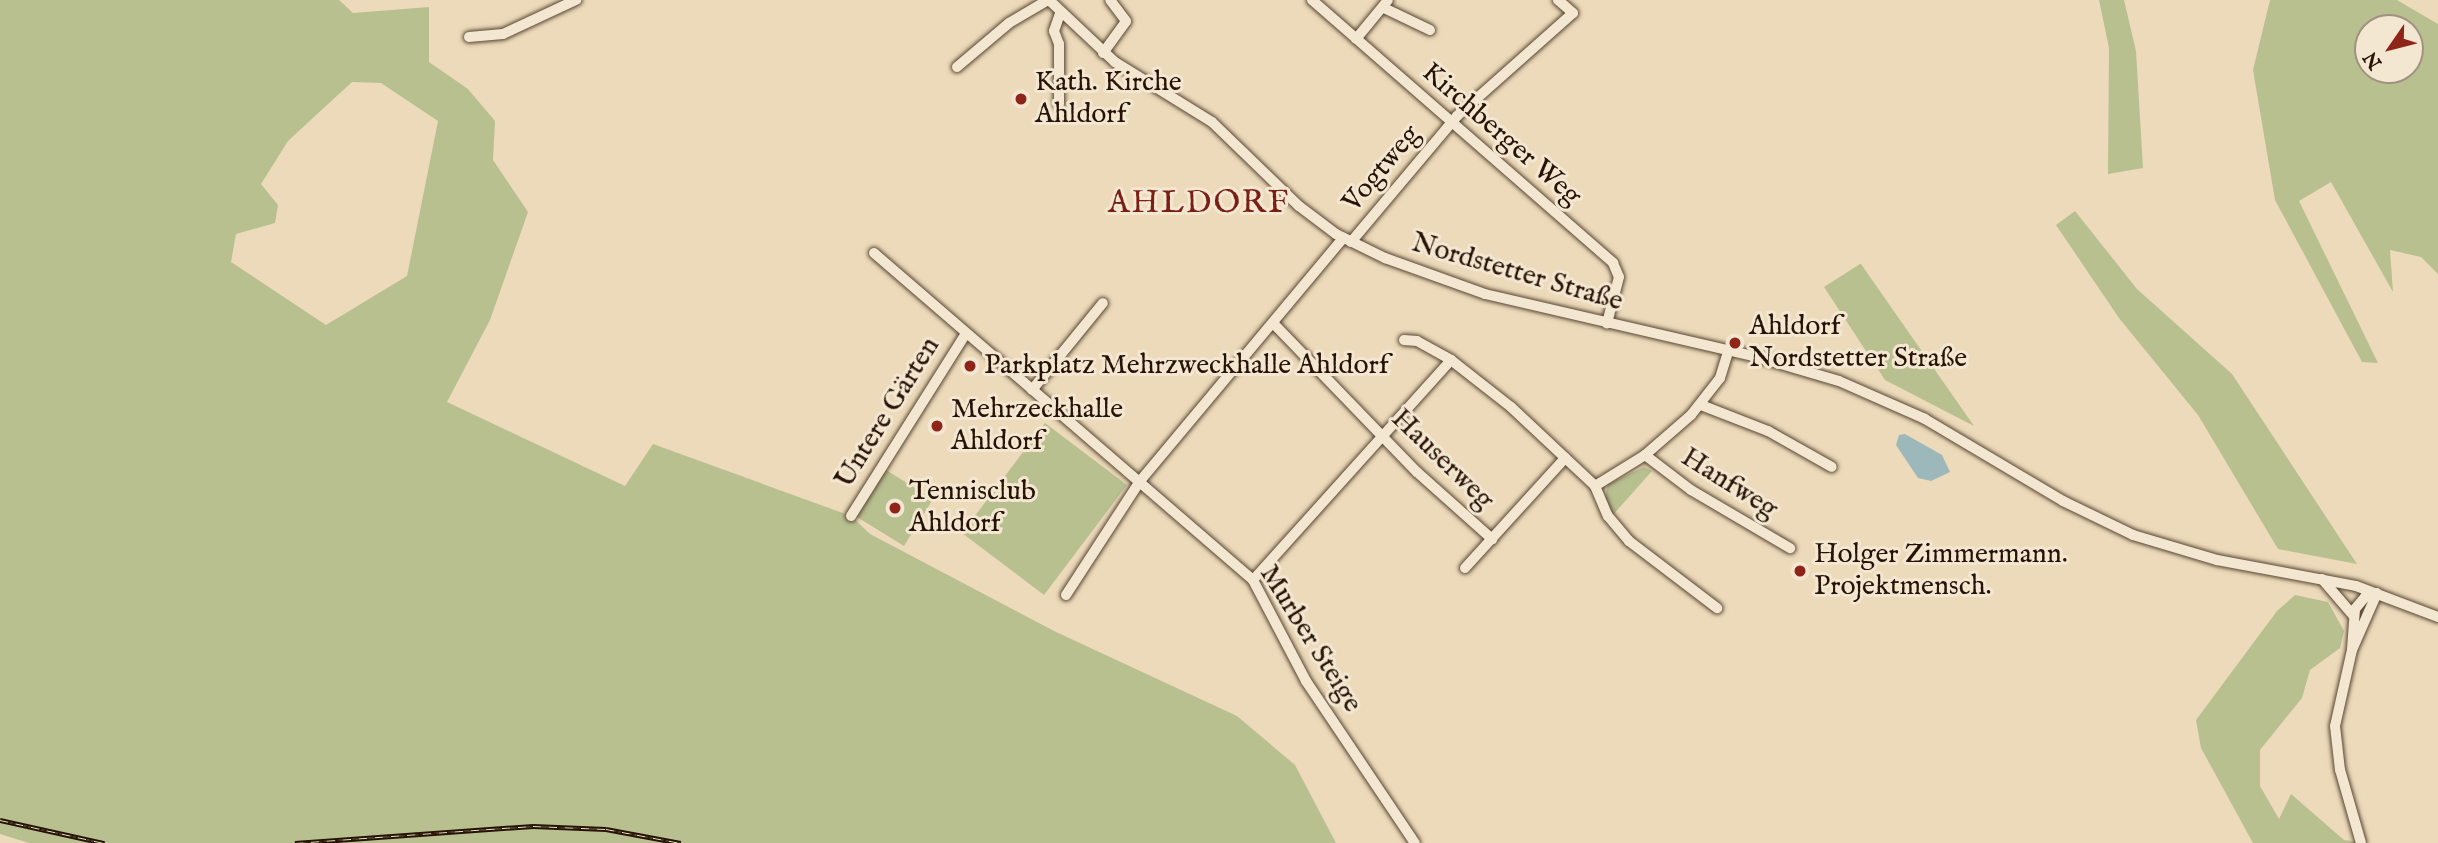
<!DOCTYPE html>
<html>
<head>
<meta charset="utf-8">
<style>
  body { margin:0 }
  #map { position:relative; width:2438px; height:843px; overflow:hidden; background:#ecdaba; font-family:"IM FELL English",serif }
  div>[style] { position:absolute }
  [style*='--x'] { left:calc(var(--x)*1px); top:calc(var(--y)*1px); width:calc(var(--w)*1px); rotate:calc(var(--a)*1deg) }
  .green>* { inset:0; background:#b8c090 }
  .water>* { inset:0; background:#9db8ba }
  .roads { filter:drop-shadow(0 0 2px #584532) drop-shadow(0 0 2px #584532) }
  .minor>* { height:10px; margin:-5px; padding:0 5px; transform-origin:5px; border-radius:5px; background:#f3e7d2 }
  .rail>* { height:5px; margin-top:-2.5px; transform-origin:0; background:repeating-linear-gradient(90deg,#f3e7d2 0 8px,#271305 0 16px); box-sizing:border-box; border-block:2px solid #271305 }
  .dots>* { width:19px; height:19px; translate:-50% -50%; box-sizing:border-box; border:4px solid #f3e7d2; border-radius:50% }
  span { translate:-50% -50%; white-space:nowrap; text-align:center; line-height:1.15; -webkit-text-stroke:6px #f3e7d2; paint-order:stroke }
  .poi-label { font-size:28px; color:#271305 }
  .left { translate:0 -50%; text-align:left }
  .street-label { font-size:28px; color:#271305 }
  .quarter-label { font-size:32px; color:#7a1f14; letter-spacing:2px }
  .north { position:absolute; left:2354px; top:14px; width:70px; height:70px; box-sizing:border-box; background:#f3e7d2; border:2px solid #a19280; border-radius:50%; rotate:235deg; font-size:19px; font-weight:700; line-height:28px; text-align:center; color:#271305 }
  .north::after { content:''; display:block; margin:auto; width:24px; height:32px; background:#8f2418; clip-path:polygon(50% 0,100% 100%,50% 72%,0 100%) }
</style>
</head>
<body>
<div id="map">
  <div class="green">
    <div style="clip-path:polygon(evenodd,0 0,339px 0,353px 13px,429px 7px,429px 62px,468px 89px,495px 121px,493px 160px,528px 212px,490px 320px,447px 402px,625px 486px,653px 444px,851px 516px,870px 534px,1054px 631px,1237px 716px,1295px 765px,1336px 843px,29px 843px,0 834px,0 0,352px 82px,381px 83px,438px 121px,407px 276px,326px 325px,231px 262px,236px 234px,275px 223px,278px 205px,261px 184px,288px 141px,352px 82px)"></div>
    <div style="clip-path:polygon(2099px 0,2124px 0,2136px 51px,2143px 168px,2108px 174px,2109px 48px)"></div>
    <div style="clip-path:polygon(evenodd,2270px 0,2397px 0,2438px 24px,2438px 274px,2421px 257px,2390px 250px,2393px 292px,2331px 182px,2299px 201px,2378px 363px,2362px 362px,2275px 200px,2253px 70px,2270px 0,2368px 28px,2410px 28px,2410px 70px,2368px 70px,2368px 28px)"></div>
    <div style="clip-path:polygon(2075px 211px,2137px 289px,2232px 374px,2357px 564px,2278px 549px,2198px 415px,2119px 318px,2056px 225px)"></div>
    <div style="clip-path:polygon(1860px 264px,1861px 264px,1974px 426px,1885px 380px,1824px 287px)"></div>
    <div style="clip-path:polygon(1045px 423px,1127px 485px,1044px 595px,962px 533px)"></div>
    <div style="clip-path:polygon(1644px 467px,1652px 471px,1612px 516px,1604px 502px,1608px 484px)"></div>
    <div style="clip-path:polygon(886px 470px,933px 499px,904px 546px,857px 517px)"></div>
    <div style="clip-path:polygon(2295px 595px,2328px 602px,2344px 631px,2340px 648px,2310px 670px,2302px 698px,2260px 750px,2260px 786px,2279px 819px,2291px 794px,2344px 840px,2368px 843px,2253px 843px,2201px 748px,2196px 720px,2277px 611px)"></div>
  </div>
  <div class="water">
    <div style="clip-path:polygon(1905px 434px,1942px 455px,1950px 472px,1931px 481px,1918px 478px,1896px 445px,1899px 435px)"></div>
  </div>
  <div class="roads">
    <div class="minor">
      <div style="--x:1049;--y:0;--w:91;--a:43.2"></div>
      <div style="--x:1115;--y:62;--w:114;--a:31.7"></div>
      <div style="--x:1212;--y:122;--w:121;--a:44"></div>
      <div style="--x:1299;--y:206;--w:46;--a:37.1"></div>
      <div style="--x:1336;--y:234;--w:55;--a:26.1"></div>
      <div style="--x:1385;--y:258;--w:106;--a:19.8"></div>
      <div style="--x:1485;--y:294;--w:279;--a:13"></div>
      <div style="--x:1757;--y:357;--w:85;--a:16.3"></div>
      <div style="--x:1839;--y:381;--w:94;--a:23.8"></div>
      <div style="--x:1925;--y:419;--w:161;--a:30.7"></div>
      <div style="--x:2063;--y:501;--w:78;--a:25.9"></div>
      <div style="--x:2133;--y:535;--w:88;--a:16.6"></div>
      <div style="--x:2217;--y:560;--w:141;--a:10.6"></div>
      <div style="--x:2356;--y:586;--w:88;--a:20.7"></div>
      <div style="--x:1312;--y:0;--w:400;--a:41.1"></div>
      <div style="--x:1613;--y:263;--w:15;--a:67"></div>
      <div style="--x:1619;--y:277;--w:48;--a:104.6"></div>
      <div style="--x:1384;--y:8;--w:51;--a:25.6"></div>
      <div style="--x:469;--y:37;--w:34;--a:-5"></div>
      <div style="--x:503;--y:34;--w:81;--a:-25"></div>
      <div style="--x:1356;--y:39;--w:50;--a:-50.6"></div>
      <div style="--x:1103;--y:53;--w:39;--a:-54"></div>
      <div style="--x:1126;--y:21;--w:26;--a:-127"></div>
      <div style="--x:957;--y:67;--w:68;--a:-40.2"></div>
      <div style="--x:1009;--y:23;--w:45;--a:-30.5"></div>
      <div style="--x:1059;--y:104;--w:60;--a:-90"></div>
      <div style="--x:1059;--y:44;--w:14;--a:-111"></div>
      <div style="--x:1054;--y:31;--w:18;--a:-71"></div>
      <div style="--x:1351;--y:242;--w:165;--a:-49.9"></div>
      <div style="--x:1457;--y:116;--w:155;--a:-41.6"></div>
      <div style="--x:1573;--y:13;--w:20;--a:-139"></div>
      <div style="--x:874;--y:253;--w:501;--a:40.79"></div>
      <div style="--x:1253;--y:580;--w:114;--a:62.3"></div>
      <div style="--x:1306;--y:681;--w:195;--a:56.1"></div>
      <div style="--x:1273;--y:323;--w:207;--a:46"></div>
      <div style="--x:1417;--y:472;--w:101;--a:41.8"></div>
      <div style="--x:1404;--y:340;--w:13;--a:4"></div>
      <div style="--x:1417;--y:341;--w:39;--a:29"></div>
      <div style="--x:1451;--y:360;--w:76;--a:38.1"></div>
      <div style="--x:1511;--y:407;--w:115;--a:43.2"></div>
      <div style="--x:1595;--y:486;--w:33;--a:67"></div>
      <div style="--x:1608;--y:516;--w:33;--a:50"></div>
      <div style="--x:1629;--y:541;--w:111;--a:37.3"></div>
      <div style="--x:1032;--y:390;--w:112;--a:-50.8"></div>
      <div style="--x:1701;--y:405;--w:72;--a:21.2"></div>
      <div style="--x:1768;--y:431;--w:73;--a:29.4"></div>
      <div style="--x:1645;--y:455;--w:58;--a:37.3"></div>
      <div style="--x:1691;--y:490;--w:115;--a:30.4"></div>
      <div style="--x:1595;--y:486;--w:59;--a:-31.8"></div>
      <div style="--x:1645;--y:455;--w:61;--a:-41"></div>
      <div style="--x:1691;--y:415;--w:47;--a:-51.9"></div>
      <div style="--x:1720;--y:378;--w:27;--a:-73"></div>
      <div style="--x:851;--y:516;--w:214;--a:-57.8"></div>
      <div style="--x:1465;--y:568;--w:149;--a:-47.7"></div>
      <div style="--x:2322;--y:579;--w:48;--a:49.3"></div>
      <div style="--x:1253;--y:580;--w:296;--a:-48"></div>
      <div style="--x:1066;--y:595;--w:136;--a:-57"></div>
      <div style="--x:1140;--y:481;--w:317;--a:-50.1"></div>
      <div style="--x:2352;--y:649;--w:40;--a:-85.7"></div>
      <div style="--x:2355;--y:609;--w:16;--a:-50"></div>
      <div style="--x:2365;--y:597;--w:12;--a:-20"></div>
      <div style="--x:2361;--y:843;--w:76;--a:-106"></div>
      <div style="--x:2340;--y:770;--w:44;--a:-96.5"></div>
      <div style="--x:2335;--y:726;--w:78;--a:-77.4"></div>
      <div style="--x:2352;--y:650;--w:62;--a:-66.3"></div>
    </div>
  </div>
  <div class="rail">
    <div style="--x:0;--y:820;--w:107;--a:12.5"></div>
    <div style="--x:295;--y:843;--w:239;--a:-4.1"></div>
    <div style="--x:533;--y:826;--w:73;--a:2.4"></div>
    <div style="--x:606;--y:829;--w:76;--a:10.6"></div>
  </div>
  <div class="dots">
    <div style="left:1021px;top:99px;background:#8f2418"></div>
    <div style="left:1735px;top:343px;background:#8f2418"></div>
    <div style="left:970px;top:366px;background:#8f2418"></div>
    <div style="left:937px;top:426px;background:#8f2418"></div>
    <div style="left:895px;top:508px;background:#8f2418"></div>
    <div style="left:1800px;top:571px;background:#8f2418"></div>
  </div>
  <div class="poi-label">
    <span class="left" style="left:1035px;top:99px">Kath. Kirche<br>Ahldorf</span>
    <span class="left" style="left:1749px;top:343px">Ahldorf<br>Nordstetter Straße</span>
    <span class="left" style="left:984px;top:366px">Parkplatz Mehrzweckhalle Ahldorf</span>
    <span class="left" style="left:951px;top:426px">Mehrzeckhalle<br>Ahldorf</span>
    <span class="left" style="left:909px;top:508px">Tennisclub<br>Ahldorf</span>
    <span class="left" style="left:1814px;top:571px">Holger Zimmermann.<br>Projektmensch.</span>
  </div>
  <div class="street-label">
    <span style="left:1501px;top:135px;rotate:41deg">Kirchberger Weg</span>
    <span style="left:1382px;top:169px;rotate:-50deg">Vogtweg</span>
    <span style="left:1517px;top:273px;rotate:16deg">Nordstetter Straße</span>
    <span style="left:888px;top:413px;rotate:-58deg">Untere Gärten</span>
    <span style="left:1442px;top:460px;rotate:44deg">Hauserweg</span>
    <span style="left:1729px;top:484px;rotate:32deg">Hanfweg</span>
    <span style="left:1310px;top:639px;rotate:58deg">Murber Steige</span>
  </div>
  <div class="quarter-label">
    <span style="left:1199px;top:204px">AHLDORF</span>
  </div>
  <div class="north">N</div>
</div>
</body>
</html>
